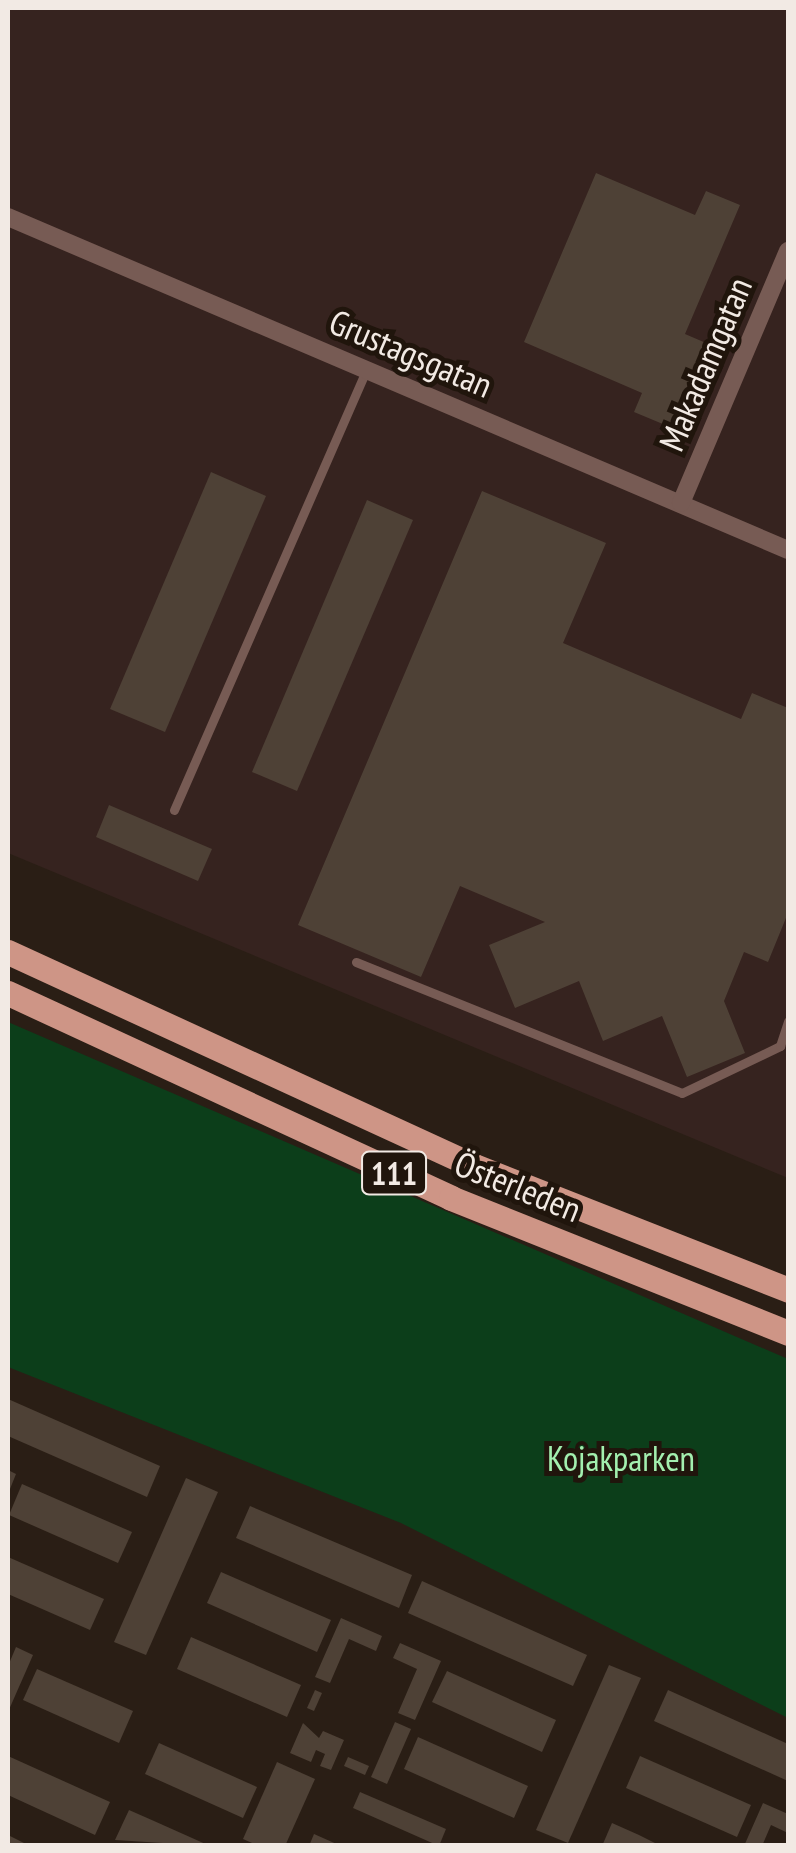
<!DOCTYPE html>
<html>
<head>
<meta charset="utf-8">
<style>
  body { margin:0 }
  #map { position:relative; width:796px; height:1853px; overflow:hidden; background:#2a1e15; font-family:"PT Sans Narrow",sans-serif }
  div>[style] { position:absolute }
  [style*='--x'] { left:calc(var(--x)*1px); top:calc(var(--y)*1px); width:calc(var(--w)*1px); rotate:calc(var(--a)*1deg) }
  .industrial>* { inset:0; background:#36231f }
  .green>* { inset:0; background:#0c3e1a }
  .building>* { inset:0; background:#4e4136 }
  .service>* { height:9px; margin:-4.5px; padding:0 4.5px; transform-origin:4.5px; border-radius:4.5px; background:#775b54 }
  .minor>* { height:18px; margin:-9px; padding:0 9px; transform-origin:9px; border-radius:9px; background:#775b54 }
  .primary>* { height:25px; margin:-12.5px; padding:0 12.5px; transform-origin:12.5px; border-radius:12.5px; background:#ce9586 }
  span { translate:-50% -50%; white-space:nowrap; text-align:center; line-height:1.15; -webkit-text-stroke:10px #20150c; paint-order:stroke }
  .shield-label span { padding:2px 8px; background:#20150c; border:2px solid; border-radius:8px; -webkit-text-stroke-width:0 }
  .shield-label { font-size:32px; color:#f2eae4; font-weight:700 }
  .street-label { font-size:35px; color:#f2eae4 }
  .park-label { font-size:35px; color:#a3efaf }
  .frame { position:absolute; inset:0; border:10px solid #f2eae4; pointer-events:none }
</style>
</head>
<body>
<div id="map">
  <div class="industrial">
    <div style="clip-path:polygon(8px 8px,788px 8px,788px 1178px,8px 853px)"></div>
  </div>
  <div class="green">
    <div style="clip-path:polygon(8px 1022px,788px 1359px,788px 1718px,401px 1523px,8px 1367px)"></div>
  </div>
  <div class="building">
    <div style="clip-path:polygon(596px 173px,695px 215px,706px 191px,740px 205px,685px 334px,706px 343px,670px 427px,634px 412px,642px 393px,524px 342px)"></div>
    <div style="clip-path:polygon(211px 472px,266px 496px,165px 732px,110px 709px)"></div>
    <div style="clip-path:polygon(482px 491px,606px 543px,563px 643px,741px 719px,752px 693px,788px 708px,788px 913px,768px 962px,744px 952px,724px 1001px,745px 1053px,687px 1077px,662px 1016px,603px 1041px,579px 981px,515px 1008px,489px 945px,545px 922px,460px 886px,421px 977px,298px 925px)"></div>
    <div style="clip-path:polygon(367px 500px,413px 520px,297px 791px,252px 772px)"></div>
    <div style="clip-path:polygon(109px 805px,212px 849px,198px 881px,96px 837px)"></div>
    <div style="clip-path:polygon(8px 1399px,160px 1466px,147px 1497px,8px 1436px)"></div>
    <div style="clip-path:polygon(8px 1470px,16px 1474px,8px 1494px)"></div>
    <div style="clip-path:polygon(186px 1478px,218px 1492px,146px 1655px,114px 1642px)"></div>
    <div style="clip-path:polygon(22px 1484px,132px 1532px,118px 1563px,9px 1515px)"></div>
    <div style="clip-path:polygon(250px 1506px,412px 1575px,399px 1608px,236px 1538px)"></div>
    <div style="clip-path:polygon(8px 1557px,104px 1599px,90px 1630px,8px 1594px)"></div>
    <div style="clip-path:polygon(221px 1572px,331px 1620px,317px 1652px,207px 1603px)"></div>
    <div style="clip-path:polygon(422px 1581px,587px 1655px,573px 1686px,408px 1613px)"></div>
    <div style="clip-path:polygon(341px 1618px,382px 1636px,376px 1651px,349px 1639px,330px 1683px,315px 1677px)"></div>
    <div style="clip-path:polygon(191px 1637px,301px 1685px,287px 1717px,177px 1669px)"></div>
    <div style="clip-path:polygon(400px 1643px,441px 1661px,415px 1720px,398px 1713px,417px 1669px,393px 1658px)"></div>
    <div style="clip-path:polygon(16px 1647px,33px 1655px,8px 1712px,8px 1666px)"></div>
    <div style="clip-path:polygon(609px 1665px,641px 1678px,568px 1843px,536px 1830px)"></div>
    <div style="clip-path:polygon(37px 1669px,133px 1711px,119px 1743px,23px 1700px)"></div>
    <div style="clip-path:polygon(447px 1671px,556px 1720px,542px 1752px,432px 1702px)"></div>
    <div style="clip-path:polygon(315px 1690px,322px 1693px,314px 1711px,307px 1708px)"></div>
    <div style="clip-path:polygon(668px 1690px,788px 1744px,788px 1781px,654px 1721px)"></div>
    <div style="clip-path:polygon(395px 1722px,411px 1729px,387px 1784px,371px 1777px)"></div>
    <div style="clip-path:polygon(303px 1723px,319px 1738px,323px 1731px,344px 1740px,331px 1770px,320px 1766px,325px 1754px,316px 1750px,311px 1762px,290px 1753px)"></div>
    <div style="clip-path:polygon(418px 1737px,528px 1786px,514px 1818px,404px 1769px)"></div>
    <div style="clip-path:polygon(159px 1743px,257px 1787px,243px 1818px,145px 1774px)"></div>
    <div style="clip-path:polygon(8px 1756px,110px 1802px,95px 1835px,8px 1795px)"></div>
    <div style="clip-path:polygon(640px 1756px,751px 1805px,737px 1837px,626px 1788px)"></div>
    <div style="clip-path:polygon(348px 1757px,369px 1766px,365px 1775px,344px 1766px)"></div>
    <div style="clip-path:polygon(277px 1762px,315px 1779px,285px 1846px,259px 1846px,243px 1839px)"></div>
    <div style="clip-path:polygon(360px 1792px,446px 1829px,439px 1846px,353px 1808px)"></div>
    <div style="clip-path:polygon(763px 1803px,788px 1814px,788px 1833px,771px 1825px,762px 1846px,744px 1846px)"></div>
    <div style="clip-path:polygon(129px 1810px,154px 1821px,210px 1846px,115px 1840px)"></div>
    <div style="clip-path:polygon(612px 1823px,639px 1835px,661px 1846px,602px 1846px)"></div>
    <div style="clip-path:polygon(314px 1834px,341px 1846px,309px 1846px)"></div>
    <div style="clip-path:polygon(8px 1835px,30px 1846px,8px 1846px)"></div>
  </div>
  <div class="service">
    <div style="--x:174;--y:810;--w:481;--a:-66.4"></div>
    <div style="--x:356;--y:962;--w:351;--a:21.9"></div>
    <div style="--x:682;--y:1093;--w:109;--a:-25.6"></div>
    <div style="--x:780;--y:1046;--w:26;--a:-72"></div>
  </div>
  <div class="minor">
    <div style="--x:8;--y:217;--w:848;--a:23.12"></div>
    <div style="--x:681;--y:503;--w:274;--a:-67"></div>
  </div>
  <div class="primary">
    <div style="--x:8;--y:952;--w:513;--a:24.67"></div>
    <div style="--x:474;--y:1166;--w:338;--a:21.5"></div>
    <div style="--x:8;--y:993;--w:488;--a:24.8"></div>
    <div style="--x:451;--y:1198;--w:363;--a:21.8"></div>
  </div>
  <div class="shield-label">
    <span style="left:394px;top:1173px">111</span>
  </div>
  <div class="street-label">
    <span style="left:411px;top:353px;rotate:23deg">Grustagsgatan</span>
    <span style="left:705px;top:364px;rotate:-67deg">Makadamgatan</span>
    <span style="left:518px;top:1186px;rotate:22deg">Österleden</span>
  </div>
  <div class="park-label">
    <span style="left:621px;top:1458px">Kojakparken</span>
  </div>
  <div class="frame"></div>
</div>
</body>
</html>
